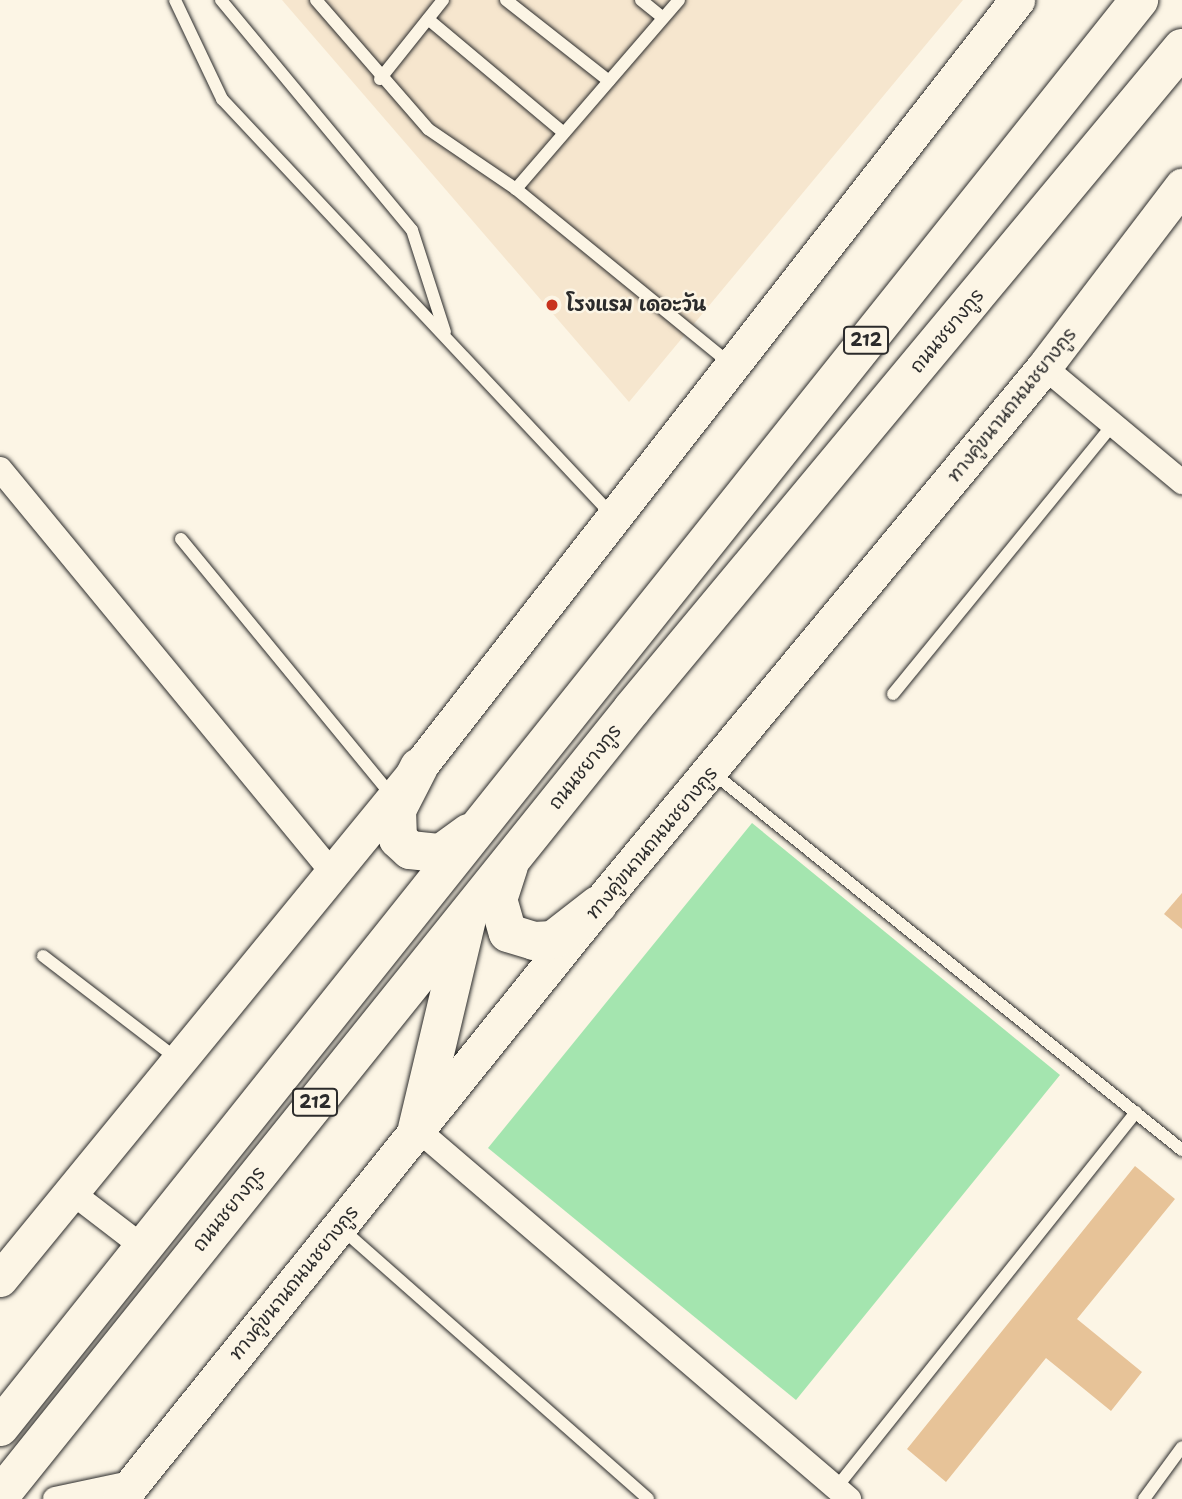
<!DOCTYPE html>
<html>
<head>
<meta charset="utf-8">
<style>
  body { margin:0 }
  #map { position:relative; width:1182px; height:1499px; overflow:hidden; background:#fcf5e5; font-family:"Shantell Sans","Playpen Sans Thai",sans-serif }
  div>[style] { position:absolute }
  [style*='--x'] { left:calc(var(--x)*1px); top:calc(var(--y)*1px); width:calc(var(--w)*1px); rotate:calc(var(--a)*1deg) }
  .built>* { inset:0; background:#f6e6ce }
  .green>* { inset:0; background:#a4e5af }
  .building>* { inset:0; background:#e7c398 }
  .roads { filter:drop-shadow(0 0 2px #2b2b2b) drop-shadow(0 0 2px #2b2b2b) }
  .lane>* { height:12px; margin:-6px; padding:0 6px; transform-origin:6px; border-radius:6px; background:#fcf5e5 }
  .street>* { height:24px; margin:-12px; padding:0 12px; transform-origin:12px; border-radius:12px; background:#fcf5e5 }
  .secondary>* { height:35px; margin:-17.5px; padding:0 17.5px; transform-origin:17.5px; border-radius:17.5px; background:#fcf5e5 }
  .primary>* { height:38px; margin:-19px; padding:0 19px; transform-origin:19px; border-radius:19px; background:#fcf5e5 }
  .dots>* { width:19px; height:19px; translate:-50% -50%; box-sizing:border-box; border:4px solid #fcf5e5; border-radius:50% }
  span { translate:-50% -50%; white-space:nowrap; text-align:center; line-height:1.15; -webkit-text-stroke:5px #fcf5e5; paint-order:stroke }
  .shield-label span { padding:2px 5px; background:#fcf5e5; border:2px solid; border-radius:5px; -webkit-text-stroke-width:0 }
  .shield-label { font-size:18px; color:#2b2b2b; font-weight:700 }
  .poi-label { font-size:19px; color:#2b2b2b; font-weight:700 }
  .left { translate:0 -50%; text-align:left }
  .street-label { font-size:19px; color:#2b2b2b }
</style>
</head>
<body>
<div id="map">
  <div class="built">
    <div style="clip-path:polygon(282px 0,963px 0,629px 402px)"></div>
  </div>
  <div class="green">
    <div style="clip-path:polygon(752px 823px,1060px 1075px,796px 1400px,488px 1148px)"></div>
  </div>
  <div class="building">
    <div style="clip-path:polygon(1182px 893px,1182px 929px,1164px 914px)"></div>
    <div style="clip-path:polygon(1135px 1166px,1175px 1199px,1077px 1319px,1142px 1372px,1111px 1411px,1046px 1358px,946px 1482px,907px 1449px)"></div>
  </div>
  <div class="roads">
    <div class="lane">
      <div style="--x:175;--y:0;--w:110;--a:64.6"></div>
      <div style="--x:222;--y:99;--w:569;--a:46.85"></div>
      <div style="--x:221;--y:0;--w:299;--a:50.3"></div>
      <div style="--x:412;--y:230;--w:107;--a:72.1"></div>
      <div style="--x:316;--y:0;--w:171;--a:49"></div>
      <div style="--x:428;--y:129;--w:107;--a:34.3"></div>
      <div style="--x:506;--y:0;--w:131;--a:38.2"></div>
      <div style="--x:641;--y:0;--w:28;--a:39"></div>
      <div style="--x:679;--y:0;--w:250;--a:130.8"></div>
      <div style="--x:516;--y:189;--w:275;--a:39.2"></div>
      <div style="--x:428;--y:19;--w:177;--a:40"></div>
      <div style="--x:380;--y:79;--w:101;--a:-51.4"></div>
      <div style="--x:181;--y:539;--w:334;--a:50.6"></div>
      <div style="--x:893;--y:694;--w:348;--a:-50.8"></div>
      <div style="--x:712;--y:772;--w:603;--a:38.81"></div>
      <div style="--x:43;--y:956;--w:169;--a:37.5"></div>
      <div style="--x:342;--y:1229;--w:408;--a:41.4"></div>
      <div style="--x:836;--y:1488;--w:481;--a:-51.4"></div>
      <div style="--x:1144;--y:1499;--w:64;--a:-53.8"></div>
    </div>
    <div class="street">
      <div style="--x:1044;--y:367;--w:180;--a:39.8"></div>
      <div style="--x:0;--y:469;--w:521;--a:50.53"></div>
      <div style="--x:417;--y:1129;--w:569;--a:40.58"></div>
      <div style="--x:70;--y:1191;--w:92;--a:37.5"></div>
      <div style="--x:55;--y:1499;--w:82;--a:-12"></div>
    </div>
    <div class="secondary">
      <div style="--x:0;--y:1279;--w:662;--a:-50.7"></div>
      <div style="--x:419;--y:767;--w:973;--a:-52.06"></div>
      <div style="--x:120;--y:1499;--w:762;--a:-51.18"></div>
      <div style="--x:598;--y:905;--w:699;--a:-50.34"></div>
      <div style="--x:1044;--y:367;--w:228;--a:-52.7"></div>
    </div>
    <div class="primary">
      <div style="--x:419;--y:767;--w:48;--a:117.1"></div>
      <div style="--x:397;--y:810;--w:29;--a:88"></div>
      <div style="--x:398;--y:839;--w:16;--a:43"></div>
      <div style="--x:410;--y:850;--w:31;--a:6"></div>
      <div style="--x:441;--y:853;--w:34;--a:-36"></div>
      <div style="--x:509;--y:866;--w:35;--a:108"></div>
      <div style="--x:498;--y:899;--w:35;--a:74"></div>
      <div style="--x:508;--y:933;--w:27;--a:17"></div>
      <div style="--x:534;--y:941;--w:19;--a:-3"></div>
      <div style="--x:553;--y:940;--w:57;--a:-37.9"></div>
      <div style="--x:417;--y:1129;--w:216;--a:-76.6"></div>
      <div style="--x:0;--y:1427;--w:1826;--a:-51.4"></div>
      <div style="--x:0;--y:1496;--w:1009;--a:-51.23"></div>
      <div style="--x:632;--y:709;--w:860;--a:-50.24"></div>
    </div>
  </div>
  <div class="dots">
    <div style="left:552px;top:305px;background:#c8321e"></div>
  </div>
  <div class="shield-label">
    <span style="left:866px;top:340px">212</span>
    <span style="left:315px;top:1102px">212</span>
  </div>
  <div class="poi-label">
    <span class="left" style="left:566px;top:305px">โรงแรม เดอะวัน</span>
  </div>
  <div class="street-label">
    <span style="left:947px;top:331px;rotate:-50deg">ถนนชยางกูร</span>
    <span style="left:1012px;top:405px;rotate:-51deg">ทางคู่ขนานถนนชยางกูร</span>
    <span style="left:585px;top:767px;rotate:-51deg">ถนนชยางกูร</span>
    <span style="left:652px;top:843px;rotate:-50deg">ทางคู่ขนานถนนชยางกูร</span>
    <span style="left:229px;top:1209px;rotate:-51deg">ถนนชยางกูร</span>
    <span style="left:294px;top:1283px;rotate:-51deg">ทางคู่ขนานถนนชยางกูร</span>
  </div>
</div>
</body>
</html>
